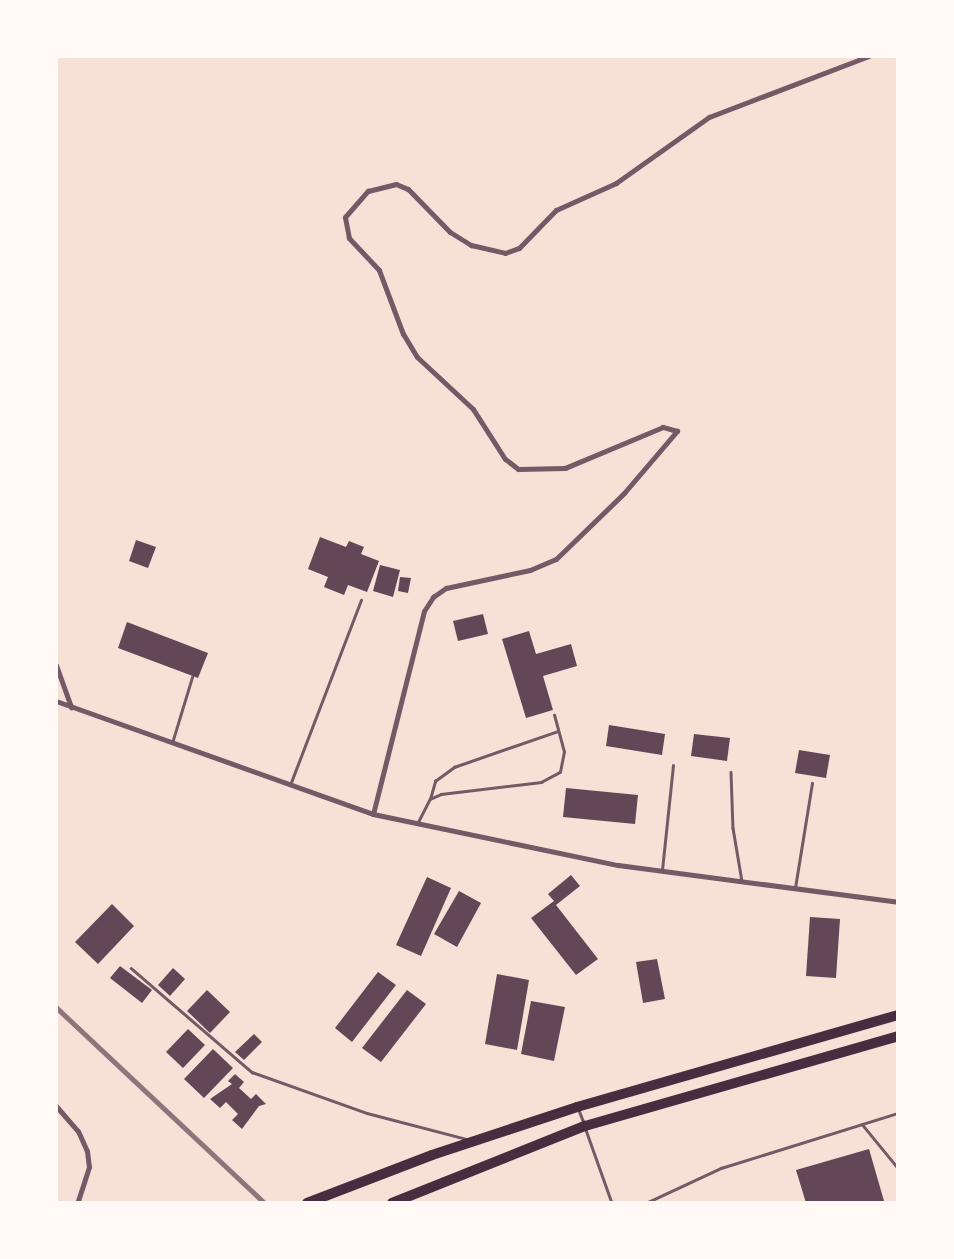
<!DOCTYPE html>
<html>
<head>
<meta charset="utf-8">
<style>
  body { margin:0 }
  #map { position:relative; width:954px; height:1259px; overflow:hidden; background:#f7e1d7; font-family:"Roboto Condensed",sans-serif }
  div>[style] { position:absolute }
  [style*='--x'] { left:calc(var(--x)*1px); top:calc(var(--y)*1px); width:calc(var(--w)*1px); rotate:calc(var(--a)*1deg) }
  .building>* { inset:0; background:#644757 }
  .service>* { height:2.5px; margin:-1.25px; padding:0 1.25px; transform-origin:1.25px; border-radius:1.25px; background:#755966 }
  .minor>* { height:5px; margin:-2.5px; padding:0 2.5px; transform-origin:2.5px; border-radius:2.5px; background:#755966 }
  .trunk>* { height:10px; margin:-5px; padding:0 5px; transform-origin:5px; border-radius:5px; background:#4a2c40 }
  .rail>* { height:4.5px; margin:-2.25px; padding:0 2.25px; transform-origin:2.25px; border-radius:2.25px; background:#8f747c }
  span { translate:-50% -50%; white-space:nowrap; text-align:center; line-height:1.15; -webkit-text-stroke:5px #fffaf5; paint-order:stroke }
  .frame { position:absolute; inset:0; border:58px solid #fffaf5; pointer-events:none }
</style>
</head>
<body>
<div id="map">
  <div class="building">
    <div style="clip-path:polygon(320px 537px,346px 547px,349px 541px,364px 547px,361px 554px,379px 561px,367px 592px,348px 585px,344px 595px,324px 587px,328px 577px,308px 569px)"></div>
    <div style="clip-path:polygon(136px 540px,156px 547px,148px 568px,129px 561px)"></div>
    <div style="clip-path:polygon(380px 565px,400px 570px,393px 597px,373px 591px)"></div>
    <div style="clip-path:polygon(400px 577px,411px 578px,408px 593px,398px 591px)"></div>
    <div style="clip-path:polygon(483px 614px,488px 634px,458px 641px,453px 621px)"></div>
    <div style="clip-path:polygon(127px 622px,208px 653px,198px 678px,118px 648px)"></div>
    <div style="clip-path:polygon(529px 631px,536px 654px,571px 644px,577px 666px,543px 676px,553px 710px,526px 718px,502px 639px)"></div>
    <div style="clip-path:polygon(609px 725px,665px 734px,662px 755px,606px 746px)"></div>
    <div style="clip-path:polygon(694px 734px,730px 738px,727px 761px,691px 756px)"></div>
    <div style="clip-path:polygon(799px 750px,830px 755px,826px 778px,795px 773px)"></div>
    <div style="clip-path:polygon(566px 788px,638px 795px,635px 824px,563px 817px)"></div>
    <div style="clip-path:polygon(571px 875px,580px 886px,556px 905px,598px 959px,576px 975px,531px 918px,554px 901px,548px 894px)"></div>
    <div style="clip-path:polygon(427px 877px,451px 888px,421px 956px,396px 945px)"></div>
    <div style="clip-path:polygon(459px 891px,481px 903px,457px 947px,434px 934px)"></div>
    <div style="clip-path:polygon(112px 904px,134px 926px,98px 964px,75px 942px)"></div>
    <div style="clip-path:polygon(810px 917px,840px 919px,836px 978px,806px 976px)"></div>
    <div style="clip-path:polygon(657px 959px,665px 999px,643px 1003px,636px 962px)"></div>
    <div style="clip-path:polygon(120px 966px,152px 990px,142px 1003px,110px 978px)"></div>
    <div style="clip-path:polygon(173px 968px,185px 979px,170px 996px,158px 985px)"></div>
    <div style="clip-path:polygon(378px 972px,396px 985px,352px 1042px,335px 1028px)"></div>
    <div style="clip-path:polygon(497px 974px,529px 980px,517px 1050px,485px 1044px)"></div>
    <div style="clip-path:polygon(207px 990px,230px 1012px,210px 1033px,187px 1011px)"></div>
    <div style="clip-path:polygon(407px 990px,426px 1004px,381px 1062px,362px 1048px)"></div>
    <div style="clip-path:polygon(531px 1001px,565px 1007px,554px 1061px,521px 1054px)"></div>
    <div style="clip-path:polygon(188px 1029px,205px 1045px,183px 1068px,166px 1052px)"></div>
    <div style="clip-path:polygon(254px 1034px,262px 1042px,244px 1060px,235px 1052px)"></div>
    <div style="clip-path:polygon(213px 1049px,233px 1068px,204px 1098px,184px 1079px)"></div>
    <div style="clip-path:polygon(235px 1074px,244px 1082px,239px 1088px,251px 1099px,256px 1094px,266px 1104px,259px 1106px,242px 1129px,232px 1120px,238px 1114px,226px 1102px,220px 1108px,210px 1099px,232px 1084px,228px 1081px)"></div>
    <div style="clip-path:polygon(869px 1149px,884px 1201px,806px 1203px,796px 1170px)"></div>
  </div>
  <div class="service">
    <div style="--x:172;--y:743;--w:69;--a:-73.1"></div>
    <div style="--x:731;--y:772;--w:56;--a:88"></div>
    <div style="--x:733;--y:828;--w:54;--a:80.4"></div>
    <div style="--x:290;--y:785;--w:198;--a:-69"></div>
    <div style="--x:430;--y:799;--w:19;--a:-74"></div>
    <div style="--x:435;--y:781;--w:24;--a:-36"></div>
    <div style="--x:454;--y:767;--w:110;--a:-19.1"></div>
    <div style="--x:417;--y:824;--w:28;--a:-63"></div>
    <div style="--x:430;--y:799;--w:12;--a:-24"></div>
    <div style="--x:441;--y:794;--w:101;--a:-6.8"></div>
    <div style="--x:541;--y:782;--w:21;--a:-28"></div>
    <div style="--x:560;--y:772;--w:20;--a:-79"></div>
    <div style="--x:564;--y:752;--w:38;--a:-105"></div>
    <div style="--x:662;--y:870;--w:105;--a:-84"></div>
    <div style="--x:795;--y:888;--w:106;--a:-80.8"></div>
    <div style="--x:131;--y:968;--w:160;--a:40.7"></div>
    <div style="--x:252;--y:1072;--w:122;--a:19.6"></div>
    <div style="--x:367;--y:1113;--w:103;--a:14.6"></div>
    <div style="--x:579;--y:1110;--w:14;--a:69"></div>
    <div style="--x:862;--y:1124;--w:57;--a:50.7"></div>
    <div style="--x:586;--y:1130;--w:77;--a:70.4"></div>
    <div style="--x:646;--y:1203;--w:83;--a:-25"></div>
    <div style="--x:721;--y:1168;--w:185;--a:-17.3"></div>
  </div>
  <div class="minor">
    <div style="--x:56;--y:665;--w:45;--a:70.3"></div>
    <div style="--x:56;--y:701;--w:337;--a:19.6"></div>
    <div style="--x:373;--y:814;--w:250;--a:11.8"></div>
    <div style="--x:618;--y:865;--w:282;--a:7.5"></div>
    <div style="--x:373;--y:814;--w:209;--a:-75.9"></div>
    <div style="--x:424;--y:611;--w:17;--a:-57"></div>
    <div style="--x:433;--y:597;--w:16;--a:-35"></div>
    <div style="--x:446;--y:588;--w:86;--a:-12.1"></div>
    <div style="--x:530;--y:570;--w:28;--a:-23"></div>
    <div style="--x:556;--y:559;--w:95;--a:-44.1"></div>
    <div style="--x:624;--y:493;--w:82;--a:-49.5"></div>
    <div style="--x:677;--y:431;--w:15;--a:-164"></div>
    <div style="--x:663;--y:427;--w:106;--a:157.3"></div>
    <div style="--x:565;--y:468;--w:47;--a:178.8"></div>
    <div style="--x:518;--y:469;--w:16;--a:-142"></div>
    <div style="--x:505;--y:459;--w:59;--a:-122.6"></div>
    <div style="--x:473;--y:409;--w:76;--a:-137.1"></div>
    <div style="--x:417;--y:357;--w:27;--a:-121"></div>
    <div style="--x:403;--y:334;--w:68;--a:-110.6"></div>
    <div style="--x:379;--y:270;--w:44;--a:-133.2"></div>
    <div style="--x:349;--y:238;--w:21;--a:-101"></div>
    <div style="--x:345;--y:217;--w:35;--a:-49"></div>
    <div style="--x:368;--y:191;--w:29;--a:-14"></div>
    <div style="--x:396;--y:184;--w:13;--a:23"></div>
    <div style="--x:408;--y:189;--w:60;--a:45.7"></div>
    <div style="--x:450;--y:232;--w:25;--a:32"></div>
    <div style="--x:471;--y:245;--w:35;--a:13"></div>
    <div style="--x:505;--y:253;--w:15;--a:-20"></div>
    <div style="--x:519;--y:248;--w:53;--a:-45.8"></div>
    <div style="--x:556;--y:210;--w:66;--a:-24.2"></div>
    <div style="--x:616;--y:183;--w:114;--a:-35.4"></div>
    <div style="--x:709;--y:117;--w:171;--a:-20.9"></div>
    <div style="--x:56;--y:1106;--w:33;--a:49"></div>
    <div style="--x:78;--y:1131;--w:22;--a:66"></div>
    <div style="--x:87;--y:1151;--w:16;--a:83"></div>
    <div style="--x:89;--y:1167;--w:38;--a:108"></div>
  </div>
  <div class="trunk">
    <div style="--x:307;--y:1203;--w:134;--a:-21"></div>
    <div style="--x:432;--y:1155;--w:153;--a:-18.3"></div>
    <div style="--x:577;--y:1107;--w:334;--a:-16"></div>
    <div style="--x:392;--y:1203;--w:208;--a:-21.8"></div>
    <div style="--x:585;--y:1126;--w:326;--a:-16"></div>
  </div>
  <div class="rail">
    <div style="--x:56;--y:1007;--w:287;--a:43.2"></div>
  </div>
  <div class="frame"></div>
</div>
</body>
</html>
